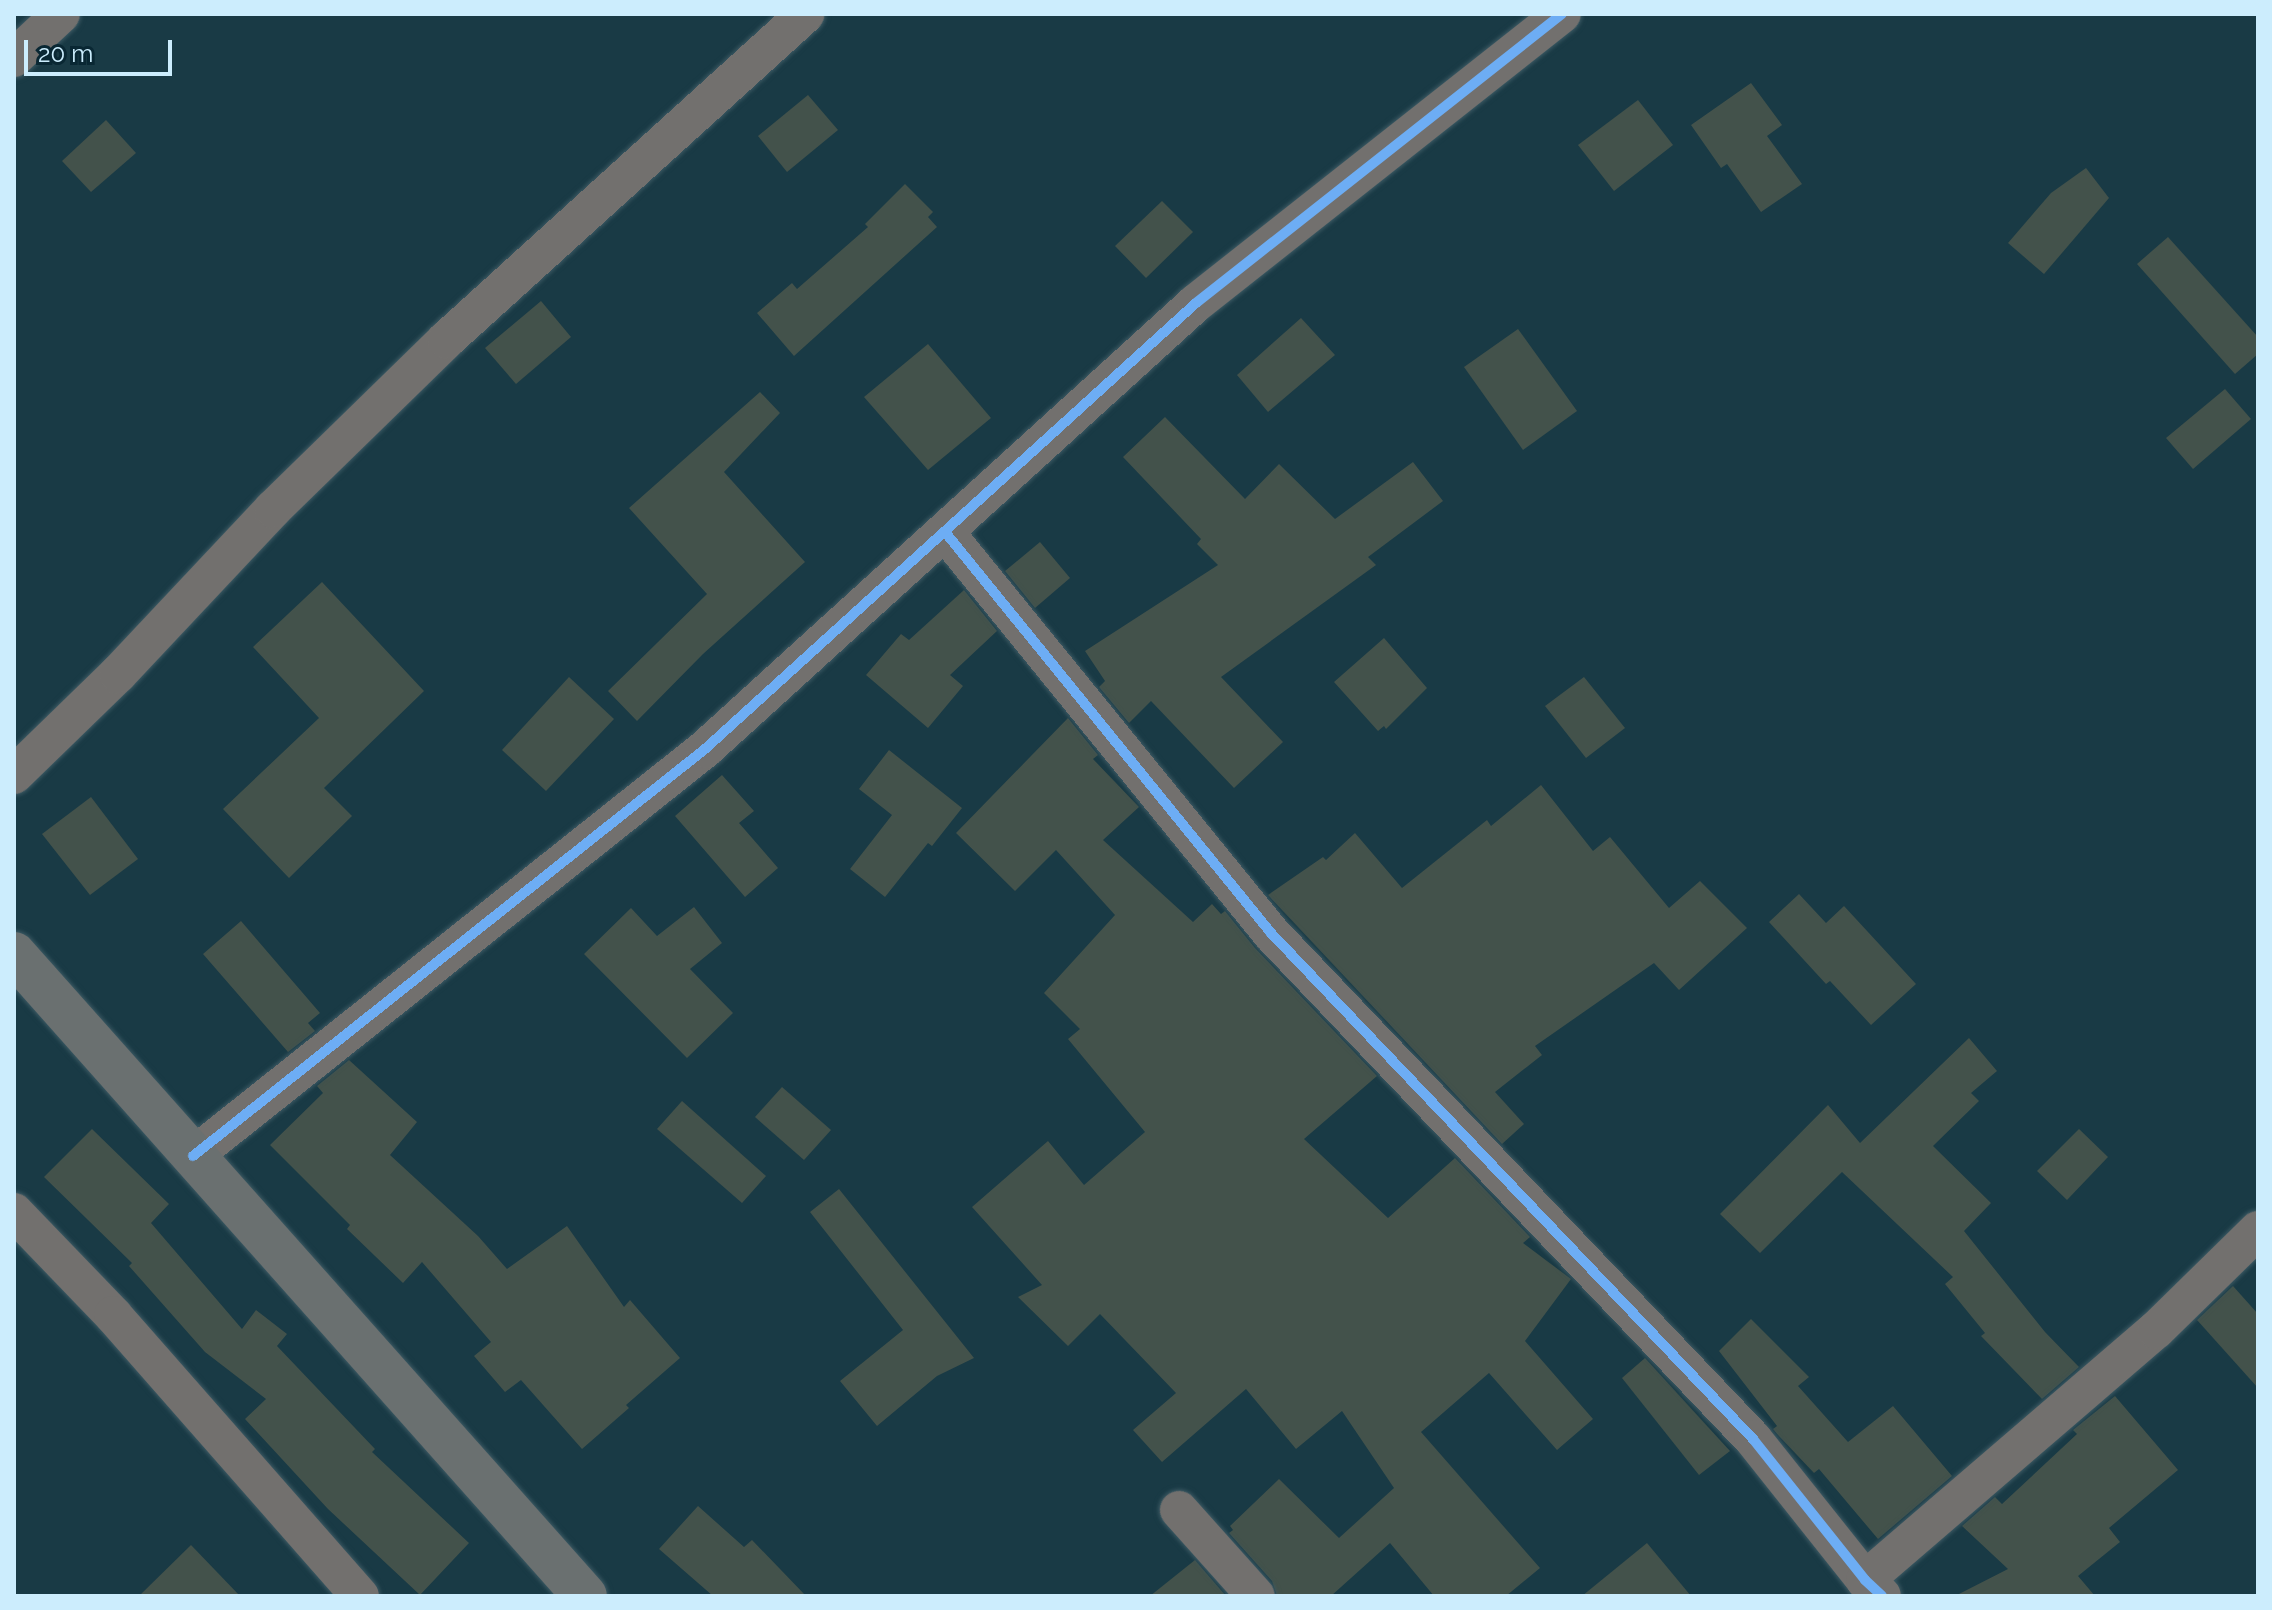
<!DOCTYPE html>
<html>
<head>
<meta charset="utf-8">
<style>
  body { margin:0 }
  #map { position:relative; width:2272px; height:1610px; overflow:hidden; background:#193a45; font-family:Raleway,sans-serif }
  div>[style] { position:absolute }
  [style*='--x'] { left:calc(var(--x)*1px); top:calc(var(--y)*1px); width:calc(var(--w)*1px); rotate:calc(var(--a)*1deg) }
  .building>* { inset:0; background:#43524b }
  .roads { filter:drop-shadow(0 0 2px #3c5963) drop-shadow(0 0 2px #3c5963) }
  .minor>* { height:38px; margin:-19px; padding:0 19px; transform-origin:19px; border-radius:19px; background:#72706e }
  .primary>* { height:44px; margin:-22px; padding:0 22px; transform-origin:22px; border-radius:22px; background:#6a7070 }
  .cycleway>* { height:10px; margin:-5px; padding:0 5px; transform-origin:5px; border-radius:5px; background:#6dadf4 }
  span { translate:-50% -50%; white-space:nowrap; text-align:center; line-height:1.15; -webkit-text-stroke:8px #092733; paint-order:stroke }
  .frame { position:absolute; inset:0; border:16px solid #ccedfd; pointer-events:none }
  .scale { position:absolute; left:24px; top:40px; width:148px; height:36px; box-sizing:border-box; border:4px solid #ccedfd; border-top:0; padding-left:10px; font-size:24px; line-height:28px; white-space:nowrap; color:#ccedfd; -webkit-text-stroke:6px #092733; paint-order:stroke }
</style>
</head>
<body>
<div id="map">
  <div class="building">
    <div style="clip-path:polygon(1751px 83px,1782px 125px,1767px 136px,1802px 184px,1761px 212px,1727px 164px,1721px 168px,1691px 125px)"></div>
    <div style="clip-path:polygon(808px 95px,838px 130px,787px 172px,758px 136px)"></div>
    <div style="clip-path:polygon(1638px 100px,1673px 145px,1614px 191px,1578px 145px)"></div>
    <div style="clip-path:polygon(106px 120px,136px 153px,91px 192px,62px 161px)"></div>
    <div style="clip-path:polygon(2086px 168px,2109px 198px,2044px 274px,2008px 243px,2051px 193px)"></div>
    <div style="clip-path:polygon(905px 184px,933px 212px,928px 217px,937px 227px,794px 356px,757px 313px,792px 283px,797px 289px,868px 227px,865px 224px)"></div>
    <div style="clip-path:polygon(1162px 201px,1193px 232px,1146px 278px,1115px 246px)"></div>
    <div style="clip-path:polygon(2168px 237px,2258px 337px,2258px 354px,2235px 374px,2137px 264px)"></div>
    <div style="clip-path:polygon(541px 301px,571px 337px,516px 384px,485px 348px)"></div>
    <div style="clip-path:polygon(1301px 318px,1335px 355px,1268px 412px,1237px 375px)"></div>
    <div style="clip-path:polygon(1518px 329px,1577px 411px,1523px 450px,1464px 367px)"></div>
    <div style="clip-path:polygon(928px 344px,991px 418px,928px 470px,864px 397px)"></div>
    <div style="clip-path:polygon(2225px 389px,2251px 419px,2193px 469px,2166px 438px)"></div>
    <div style="clip-path:polygon(760px 392px,780px 413px,724px 472px,805px 562px,703px 654px,637px 721px,608px 691px,707px 594px,629px 508px)"></div>
    <div style="clip-path:polygon(1165px 417px,1245px 499px,1279px 464px,1335px 519px,1413px 462px,1443px 501px,1368px 557px,1376px 565px,1221px 677px,1283px 742px,1234px 788px,1151px 701px,1129px 723px,1099px 687px,1105px 681px,1085px 651px,1218px 565px,1197px 544px,1201px 539px,1123px 457px)"></div>
    <div style="clip-path:polygon(1040px 542px,1070px 578px,1035px 608px,1005px 571px)"></div>
    <div style="clip-path:polygon(322px 582px,424px 691px,324px 788px,352px 816px,289px 878px,223px 809px,319px 718px,253px 647px)"></div>
    <div style="clip-path:polygon(964px 590px,997px 631px,950px 675px,963px 686px,928px 728px,866px 675px,901px 634px,909px 640px)"></div>
    <div style="clip-path:polygon(1384px 638px,1427px 688px,1386px 729px,1384px 726px,1378px 731px,1334px 682px)"></div>
    <div style="clip-path:polygon(569px 677px,614px 719px,546px 791px,502px 750px)"></div>
    <div style="clip-path:polygon(1584px 677px,1625px 728px,1586px 758px,1545px 706px)"></div>
    <div style="clip-path:polygon(1068px 718px,1098px 755px,1093px 759px,1139px 807px,1103px 840px,1193px 922px,1212px 904px,1221px 914px,1225px 911px,1255px 948px,1377px 1076px,1304px 1139px,1388px 1218px,1455px 1158px,1530px 1237px,1523px 1243px,1571px 1279px,1525px 1341px,1593px 1419px,1557px 1450px,1489px 1373px,1421px 1432px,1540px 1568px,1506px 1596px,1434px 1596px,1390px 1543px,1331px 1596px,1277px 1596px,1272px 1581px,1229px 1533px,1233px 1530px,1230px 1526px,1279px 1479px,1339px 1538px,1394px 1488px,1342px 1411px,1296px 1449px,1246px 1389px,1162px 1462px,1133px 1430px,1176px 1393px,1100px 1314px,1068px 1346px,1018px 1297px,1042px 1285px,972px 1207px,1048px 1141px,1084px 1185px,1145px 1132px,1068px 1039px,1080px 1029px,1044px 993px,1115px 915px,1056px 850px,1015px 891px,956px 833px)"></div>
    <div style="clip-path:polygon(889px 750px,962px 808px,932px 846px,928px 843px,885px 897px,850px 869px,892px 815px,859px 789px)"></div>
    <div style="clip-path:polygon(722px 775px,754px 811px,739px 823px,778px 868px,745px 897px,675px 816px)"></div>
    <div style="clip-path:polygon(1541px 785px,1593px 851px,1610px 837px,1669px 908px,1700px 881px,1747px 928px,1679px 990px,1654px 963px,1535px 1046px,1542px 1055px,1495px 1092px,1524px 1124px,1502px 1144px,1268px 895px,1323px 857px,1326px 860px,1355px 833px,1402px 888px,1487px 820px,1491px 826px)"></div>
    <div style="clip-path:polygon(91px 797px,138px 859px,90px 895px,42px 834px)"></div>
    <div style="clip-path:polygon(1799px 894px,1826px 923px,1844px 906px,1916px 984px,1871px 1025px,1830px 981px,1826px 984px,1769px 922px)"></div>
    <div style="clip-path:polygon(694px 907px,722px 943px,690px 969px,733px 1013px,687px 1058px,584px 954px,631px 908px,657px 936px)"></div>
    <div style="clip-path:polygon(241px 921px,320px 1013px,308px 1023px,315px 1031px,288px 1052px,203px 954px)"></div>
    <div style="clip-path:polygon(1969px 1038px,1997px 1071px,1971px 1093px,1979px 1101px,1933px 1146px,1991px 1203px,1964px 1231px,2045px 1332px,2079px 1367px,2042px 1399px,1981px 1336px,1985px 1333px,1945px 1284px,1953px 1277px,1842px 1172px,1760px 1253px,1720px 1214px,1828px 1105px,1860px 1143px)"></div>
    <div style="clip-path:polygon(349px 1060px,417px 1122px,390px 1155px,478px 1236px,507px 1269px,567px 1226px,624px 1307px,630px 1300px,680px 1358px,626px 1405px,629px 1408px,582px 1449px,521px 1380px,505px 1392px,474px 1356px,491px 1342px,422px 1262px,403px 1283px,347px 1229px,350px 1225px,270px 1145px,323px 1093px,317px 1086px)"></div>
    <div style="clip-path:polygon(782px 1087px,831px 1130px,804px 1160px,755px 1117px)"></div>
    <div style="clip-path:polygon(682px 1101px,766px 1176px,742px 1203px,657px 1129px)"></div>
    <div style="clip-path:polygon(92px 1129px,169px 1204px,151px 1223px,242px 1329px,256px 1310px,287px 1334px,277px 1346px,375px 1449px,372px 1452px,469px 1543px,420px 1595px,328px 1509px,245px 1419px,266px 1399px,205px 1352px,129px 1266px,132px 1263px,44px 1177px)"></div>
    <div style="clip-path:polygon(2079px 1129px,2108px 1157px,2067px 1200px,2037px 1171px)"></div>
    <div style="clip-path:polygon(839px 1189px,974px 1358px,937px 1376px,877px 1426px,840px 1381px,903px 1330px,810px 1212px)"></div>
    <div style="clip-path:polygon(2233px 1286px,2258px 1314px,2258px 1388px,2197px 1320px)"></div>
    <div style="clip-path:polygon(1751px 1319px,1809px 1377px,1798px 1386px,1848px 1442px,1893px 1406px,1952px 1476px,1878px 1539px,1819px 1469px,1814px 1473px,1778px 1435px,1773px 1429px,1777px 1426px,1719px 1351px)"></div>
    <div style="clip-path:polygon(1645px 1358px,1730px 1451px,1699px 1475px,1622px 1378px)"></div>
    <div style="clip-path:polygon(2115px 1396px,2178px 1470px,2109px 1528px,2120px 1542px,2078px 1576px,2095px 1596px,1955px 1596px,2008px 1569px,1962px 1526px,1995px 1497px,2002px 1504px,2077px 1434px,2073px 1430px)"></div>
    <div style="clip-path:polygon(698px 1506px,744px 1547px,752px 1540px,806px 1596px,713px 1596px,659px 1549px)"></div>
    <div style="clip-path:polygon(1647px 1543px,1691px 1596px,1582px 1596px)"></div>
    <div style="clip-path:polygon(191px 1545px,240px 1596px,139px 1596px)"></div>
    <div style="clip-path:polygon(1195px 1560px,1226px 1596px,1150px 1596px)"></div>
  </div>
  <div class="roads">
    <div class="minor">
      <div style="--x:14;--y:58;--w:64;--a:-43.1"></div>
      <div style="--x:945;--y:532;--w:517;--a:50.89"></div>
      <div style="--x:1271;--y:933;--w:699;--a:46.39"></div>
      <div style="--x:1753;--y:1439;--w:180;--a:51.5"></div>
      <div style="--x:1865;--y:1580;--w:23;--a:43"></div>
      <div style="--x:14;--y:775;--w:145;--a:-44.2"></div>
      <div style="--x:118;--y:674;--w:226;--a:-46.8"></div>
      <div style="--x:273;--y:509;--w:242;--a:-44.3"></div>
      <div style="--x:446;--y:340;--w:485;--a:-42.2"></div>
      <div style="--x:193;--y:1156;--w:654;--a:-38.48"></div>
      <div style="--x:705;--y:749;--w:663;--a:-42.25"></div>
      <div style="--x:1196;--y:303;--w:466;--a:-38.3"></div>
      <div style="--x:14;--y:1212;--w:143;--a:46.1"></div>
      <div style="--x:113;--y:1315;--w:374;--a:48.7"></div>
      <div style="--x:1179;--y:1510;--w:115;--a:48.2"></div>
      <div style="--x:1865;--y:1580;--w:384;--a:-40.7"></div>
      <div style="--x:2156;--y:1330;--w:143;--a:-44.4"></div>
    </div>
    <div class="primary">
      <div style="--x:14;--y:954;--w:859;--a:48.35"></div>
    </div>
  </div>
  <div class="cycleway">
    <div style="--x:945;--y:532;--w:517;--a:50.89"></div>
    <div style="--x:1271;--y:933;--w:699;--a:46.39"></div>
    <div style="--x:1753;--y:1439;--w:180;--a:51.5"></div>
    <div style="--x:1865;--y:1580;--w:23;--a:43"></div>
    <div style="--x:193;--y:1156;--w:654;--a:-38.48"></div>
    <div style="--x:705;--y:749;--w:663;--a:-42.25"></div>
    <div style="--x:1196;--y:303;--w:466;--a:-38.3"></div>
  </div>
  <div class="frame"></div>
  <div class="scale">20 m</div>
</div>
</body>
</html>
